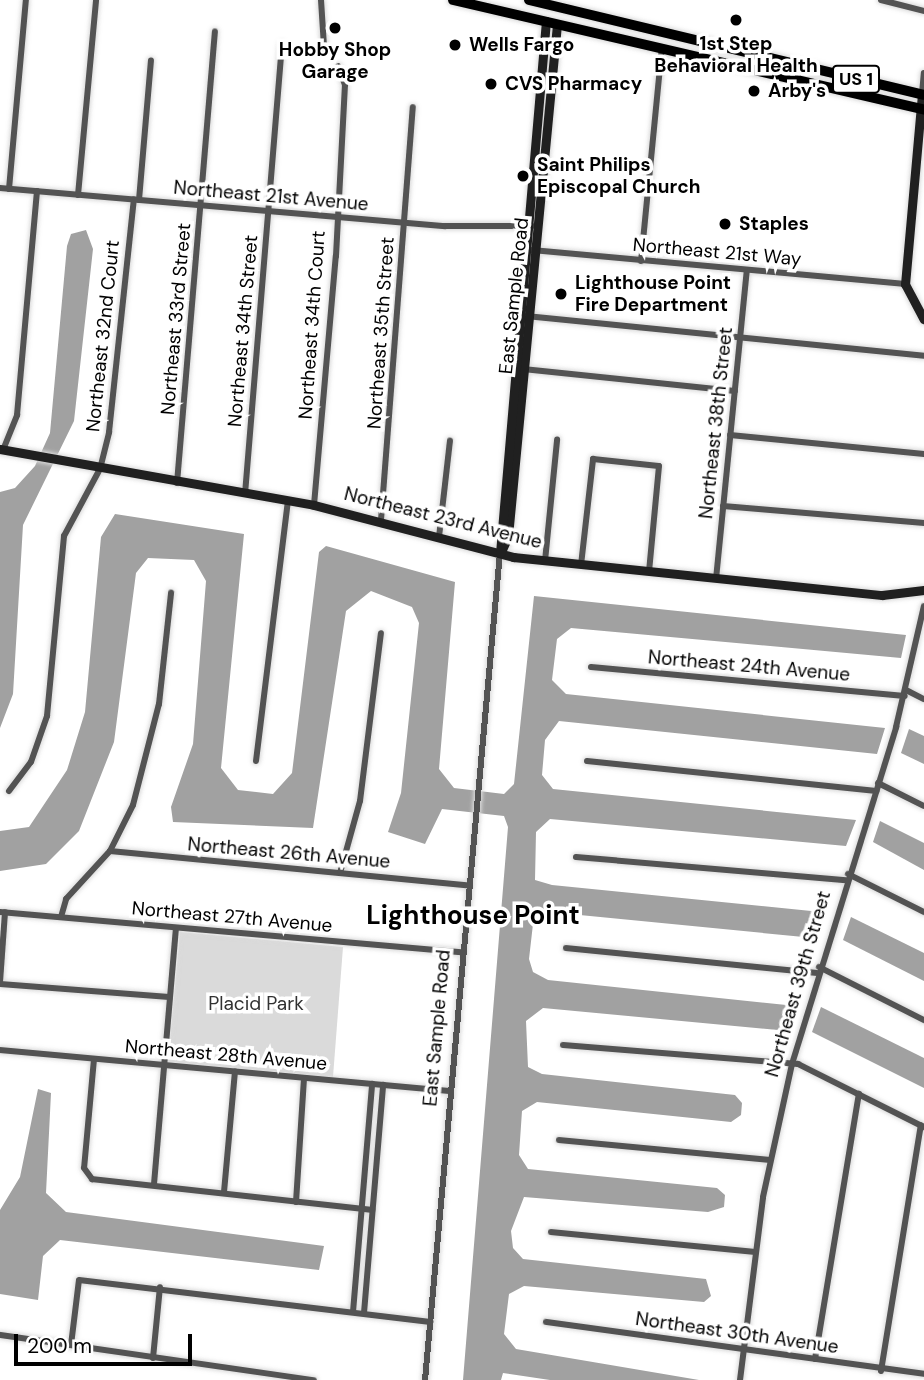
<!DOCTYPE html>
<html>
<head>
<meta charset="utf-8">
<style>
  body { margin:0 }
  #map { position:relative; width:924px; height:1380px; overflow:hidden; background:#fff; font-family:"DM Sans",sans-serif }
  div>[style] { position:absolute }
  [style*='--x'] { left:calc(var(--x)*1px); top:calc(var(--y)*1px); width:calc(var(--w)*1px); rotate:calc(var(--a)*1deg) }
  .green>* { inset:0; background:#dadada }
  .water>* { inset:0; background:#a1a1a1 }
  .roads { filter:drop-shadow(0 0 2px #dbdbdb) drop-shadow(0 0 2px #dbdbdb) }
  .street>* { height:6px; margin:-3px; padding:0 3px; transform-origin:3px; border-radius:3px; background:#535353 }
  .secondary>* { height:9px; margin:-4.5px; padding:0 4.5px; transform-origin:4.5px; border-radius:4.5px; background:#202020 }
  .primary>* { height:10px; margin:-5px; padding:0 5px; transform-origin:5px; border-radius:5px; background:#000 }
  .dots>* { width:19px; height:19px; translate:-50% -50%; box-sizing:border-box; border:4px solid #fff; border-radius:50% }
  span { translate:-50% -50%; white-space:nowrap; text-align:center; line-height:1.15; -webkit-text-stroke:7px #fff; paint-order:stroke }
  .shield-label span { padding:2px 5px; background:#fff; border:2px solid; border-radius:5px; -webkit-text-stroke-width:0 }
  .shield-label { font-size:18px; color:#000; font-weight:700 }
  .poi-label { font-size:19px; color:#000; font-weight:700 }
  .left { translate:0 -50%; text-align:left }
  .street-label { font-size:19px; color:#000 }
  .park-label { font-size:19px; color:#313131 }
  .district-label { font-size:26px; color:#000; font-weight:700 }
  .scale { position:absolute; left:14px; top:1334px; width:178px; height:32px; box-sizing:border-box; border:4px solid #000; border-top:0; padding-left:9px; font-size:21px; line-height:24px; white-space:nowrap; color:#000; -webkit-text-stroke:5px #fff; paint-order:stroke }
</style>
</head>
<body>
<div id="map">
  <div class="green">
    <div style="clip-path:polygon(180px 932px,343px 947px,333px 1077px,168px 1062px)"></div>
  </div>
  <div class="water">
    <div style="clip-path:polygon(86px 230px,93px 249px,74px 421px,23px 525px,13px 694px,0 728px,0 492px,15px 488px,35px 466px,50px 433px,67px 246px,71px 234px)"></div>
    <div style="clip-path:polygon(115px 514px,244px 534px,221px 768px,238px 790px,273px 794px,292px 773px,319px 552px,326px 546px,455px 582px,439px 769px,454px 788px,504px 794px,514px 784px,534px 596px,906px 635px,901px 658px,571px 628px,557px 639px,552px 680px,566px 694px,885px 728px,877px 754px,559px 721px,545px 740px,542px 775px,553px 789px,856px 820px,846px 846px,550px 819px,536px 832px,535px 880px,552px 885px,821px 912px,814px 938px,549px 912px,533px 924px,529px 959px,533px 972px,548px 980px,796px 1006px,788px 1031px,543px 1008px,526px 1021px,528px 1067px,542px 1074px,735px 1095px,742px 1103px,741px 1115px,731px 1122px,537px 1102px,522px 1111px,519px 1155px,528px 1169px,717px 1188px,725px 1195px,724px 1207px,708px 1212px,524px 1197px,511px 1231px,513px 1248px,523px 1259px,706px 1279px,711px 1296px,704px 1302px,524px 1286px,509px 1294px,504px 1334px,516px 1349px,699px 1380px,550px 1380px,503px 1373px,501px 1380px,463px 1380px,508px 827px,504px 816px,442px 809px,425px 844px,388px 832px,401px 793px,419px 623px,412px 607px,371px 591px,346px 611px,313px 828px,173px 822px,171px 807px,193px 744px,206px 581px,194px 560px,148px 558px,136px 573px,114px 742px,79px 831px,46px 864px,0 871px,0 831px,29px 827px,67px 770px,85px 712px,101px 537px)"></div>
    <div style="clip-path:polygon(909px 729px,924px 736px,924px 764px,901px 753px)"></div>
    <div style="clip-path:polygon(880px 821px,924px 843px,924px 870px,873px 842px)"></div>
    <div style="clip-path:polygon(851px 917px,924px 953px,924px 981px,843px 940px)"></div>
    <div style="clip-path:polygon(821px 1007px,924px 1058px,924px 1088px,812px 1032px)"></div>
    <div style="clip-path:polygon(38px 1089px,51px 1093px,46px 1193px,66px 1212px,324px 1246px,319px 1270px,60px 1240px,43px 1256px,38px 1300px,0 1294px,0 1210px,20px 1177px)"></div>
  </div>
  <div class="roads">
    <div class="street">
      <div style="--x:321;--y:0;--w:47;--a:86.3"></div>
      <div style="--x:881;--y:0;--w:44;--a:14.3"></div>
      <div style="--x:922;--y:94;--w:21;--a:-85"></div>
      <div style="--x:0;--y:188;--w:447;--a:4.9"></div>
      <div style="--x:445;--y:226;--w:87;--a:0"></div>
      <div style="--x:9;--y:189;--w:190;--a:-84.9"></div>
      <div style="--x:78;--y:195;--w:196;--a:-84.7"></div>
      <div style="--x:139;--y:200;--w:140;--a:-85.1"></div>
      <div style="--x:532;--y:250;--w:375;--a:5.2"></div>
      <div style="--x:641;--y:261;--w:214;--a:-84.4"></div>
      <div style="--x:526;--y:316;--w:400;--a:5.7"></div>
      <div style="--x:523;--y:369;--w:213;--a:5.9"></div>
      <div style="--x:730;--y:435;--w:195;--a:5.6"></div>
      <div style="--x:3;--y:450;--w:38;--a:-68"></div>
      <div style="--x:17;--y:415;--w:225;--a:-84.9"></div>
      <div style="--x:177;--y:483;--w:453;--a:-85.2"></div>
      <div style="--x:245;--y:494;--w:451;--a:-85.3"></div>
      <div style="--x:314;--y:505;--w:250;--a:-85"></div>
      <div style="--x:336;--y:256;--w:171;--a:-87"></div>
      <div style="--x:345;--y:85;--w:20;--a:-110"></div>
      <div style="--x:723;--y:506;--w:202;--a:4.8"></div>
      <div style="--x:381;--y:520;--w:414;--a:-85.6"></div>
      <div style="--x:439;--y:537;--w:97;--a:-83.5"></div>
      <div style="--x:545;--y:561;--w:122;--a:-84.3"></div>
      <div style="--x:581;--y:565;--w:107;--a:-83.5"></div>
      <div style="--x:593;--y:459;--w:66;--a:6.1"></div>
      <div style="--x:659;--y:466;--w:106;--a:95.4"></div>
      <div style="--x:716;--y:579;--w:310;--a:-84.3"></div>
      <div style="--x:591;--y:667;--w:315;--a:5.3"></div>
      <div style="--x:906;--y:690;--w:20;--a:27"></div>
      <div style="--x:256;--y:761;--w:263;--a:-83"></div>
      <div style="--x:587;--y:761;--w:291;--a:5.9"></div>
      <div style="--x:878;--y:783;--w:51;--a:26.6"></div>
      <div style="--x:9;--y:791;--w:36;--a:-53"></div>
      <div style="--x:31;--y:762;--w:49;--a:-70.8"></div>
      <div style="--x:47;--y:716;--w:181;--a:-84.6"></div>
      <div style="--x:64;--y:536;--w:76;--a:-61.8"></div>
      <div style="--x:100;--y:469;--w:38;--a:-76"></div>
      <div style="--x:109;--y:432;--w:234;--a:-83.9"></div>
      <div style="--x:110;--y:851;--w:358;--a:5.5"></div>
      <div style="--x:576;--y:857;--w:271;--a:4.9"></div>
      <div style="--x:340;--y:873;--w:75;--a:-74.5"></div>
      <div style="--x:360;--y:801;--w:169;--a:-82.9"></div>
      <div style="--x:848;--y:874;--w:85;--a:26.6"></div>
      <div style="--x:0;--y:912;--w:463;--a:5"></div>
      <div style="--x:61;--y:917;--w:19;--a:-74"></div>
      <div style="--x:66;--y:899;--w:65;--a:-47.5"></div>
      <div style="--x:110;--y:851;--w:51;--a:-63.4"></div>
      <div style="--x:133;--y:805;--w:104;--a:-75.6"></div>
      <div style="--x:159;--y:704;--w:112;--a:-83.8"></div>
      <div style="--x:566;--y:948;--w:252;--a:5.7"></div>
      <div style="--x:819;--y:967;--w:118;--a:26.8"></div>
      <div style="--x:0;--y:982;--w:70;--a:-85.9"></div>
      <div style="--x:0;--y:984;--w:170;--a:4.4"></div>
      <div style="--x:563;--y:1045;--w:236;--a:4.6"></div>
      <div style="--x:798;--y:1064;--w:141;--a:26.6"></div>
      <div style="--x:0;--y:1050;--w:451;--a:5.2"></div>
      <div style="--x:94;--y:1059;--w:109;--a:95.2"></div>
      <div style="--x:84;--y:1168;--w:14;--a:54"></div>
      <div style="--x:92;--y:1179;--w:282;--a:6.3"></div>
      <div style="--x:559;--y:1140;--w:212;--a:5.4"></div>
      <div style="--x:154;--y:1184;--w:257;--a:-85.1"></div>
      <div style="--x:224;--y:1192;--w:121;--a:-84.8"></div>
      <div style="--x:296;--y:1202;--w:123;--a:-86.3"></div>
      <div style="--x:551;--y:1232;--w:205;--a:5.6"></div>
      <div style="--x:353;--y:1312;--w:229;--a:-85.2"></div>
      <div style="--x:364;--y:1313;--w:229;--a:-85.2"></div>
      <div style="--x:546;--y:1322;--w:382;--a:7.8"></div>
      <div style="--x:0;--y:1335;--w:317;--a:8.2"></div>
      <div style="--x:71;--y:1345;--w:65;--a:-83"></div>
      <div style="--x:79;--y:1280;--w:354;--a:6.8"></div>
      <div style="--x:153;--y:1358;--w:71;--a:-84.4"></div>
      <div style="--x:815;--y:1359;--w:269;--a:-80.6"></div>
      <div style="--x:881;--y:1371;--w:249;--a:-80.8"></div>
      <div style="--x:425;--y:1380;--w:830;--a:-84.82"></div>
      <div style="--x:740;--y:1380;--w:184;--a:-82.8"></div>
      <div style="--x:763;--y:1197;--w:136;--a:-77.7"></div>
      <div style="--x:792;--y:1064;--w:353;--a:-72.8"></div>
      <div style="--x:896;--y:727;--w:124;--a:-77"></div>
    </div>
    <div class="secondary">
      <div style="--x:922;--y:94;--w:191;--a:95.1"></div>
      <div style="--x:905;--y:284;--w:40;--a:62"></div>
      <div style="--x:0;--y:449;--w:319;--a:10.1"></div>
      <div style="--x:314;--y:505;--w:206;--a:14.6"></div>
      <div style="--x:513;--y:557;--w:371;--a:5.9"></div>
      <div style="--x:882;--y:595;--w:42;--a:-6.8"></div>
      <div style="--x:501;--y:552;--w:17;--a:-66"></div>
      <div style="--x:508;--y:536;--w:514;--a:-84.53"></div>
      <div style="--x:500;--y:553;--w:534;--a:-85.06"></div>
    </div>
    <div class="primary">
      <div style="--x:453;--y:0;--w:484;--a:13.1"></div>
      <div style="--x:529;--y:0;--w:406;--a:13.5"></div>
    </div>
  </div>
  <div class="dots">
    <div style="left:736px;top:20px;background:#000"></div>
    <div style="left:335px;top:28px;background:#000"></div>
    <div style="left:455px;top:45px;background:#000"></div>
    <div style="left:491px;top:84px;background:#000"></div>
    <div style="left:754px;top:91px;background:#000"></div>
    <div style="left:523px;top:176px;background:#000"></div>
    <div style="left:725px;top:224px;background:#000"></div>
    <div style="left:561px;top:294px;background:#000"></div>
  </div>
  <div class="shield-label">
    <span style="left:856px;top:79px">US 1</span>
  </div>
  <div class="poi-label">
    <span style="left:736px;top:55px">1st Step<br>Behavioral Health</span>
    <span class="left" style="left:469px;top:45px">Wells Fargo</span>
    <span style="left:335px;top:61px">Hobby Shop<br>Garage</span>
    <span class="left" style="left:505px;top:84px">CVS Pharmacy</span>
    <span class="left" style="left:768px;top:91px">Arby's</span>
    <span class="left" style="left:537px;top:176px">Saint Philips<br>Episcopal Church</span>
    <span class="left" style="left:739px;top:224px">Staples</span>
    <span class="left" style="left:575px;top:294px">Lighthouse Point<br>Fire Department</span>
  </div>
  <div class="street-label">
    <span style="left:271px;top:196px;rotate:5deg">Northeast 21st Avenue</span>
    <span style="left:717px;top:252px;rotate:5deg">Northeast 21st Way</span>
    <span style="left:514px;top:296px;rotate:-84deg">East Sample Road</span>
    <span style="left:176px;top:319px;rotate:-85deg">Northeast 33rd Street</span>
    <span style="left:312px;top:325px;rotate:-86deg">Northeast 34th Court</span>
    <span style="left:243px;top:331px;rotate:-85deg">Northeast 34th Street</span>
    <span style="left:381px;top:333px;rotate:-86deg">Northeast 35th Street</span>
    <span style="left:103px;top:336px;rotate:-84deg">Northeast 32nd Court</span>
    <span style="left:716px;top:423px;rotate:-84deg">Northeast 38th Street</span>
    <span style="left:443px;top:518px;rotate:14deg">Northeast 23rd Avenue</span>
    <span style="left:749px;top:666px;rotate:5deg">Northeast 24th Avenue</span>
    <span style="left:289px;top:853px;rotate:5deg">Northeast 26th Avenue</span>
    <span style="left:232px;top:917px;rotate:5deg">Northeast 27th Avenue</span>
    <span style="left:798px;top:984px;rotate:-74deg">Northeast 39th Street</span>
    <span style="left:437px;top:1028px;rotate:-85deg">East Sample Road</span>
    <span style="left:226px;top:1055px;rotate:5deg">Northeast 28th Avenue</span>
    <span style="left:737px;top:1333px;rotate:8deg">Northeast 30th Avenue</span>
  </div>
  <div class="park-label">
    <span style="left:256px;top:1004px">Placid Park</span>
  </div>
  <div class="district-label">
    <span style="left:473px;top:916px">Lighthouse Point</span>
  </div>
  <div class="scale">200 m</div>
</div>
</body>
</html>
